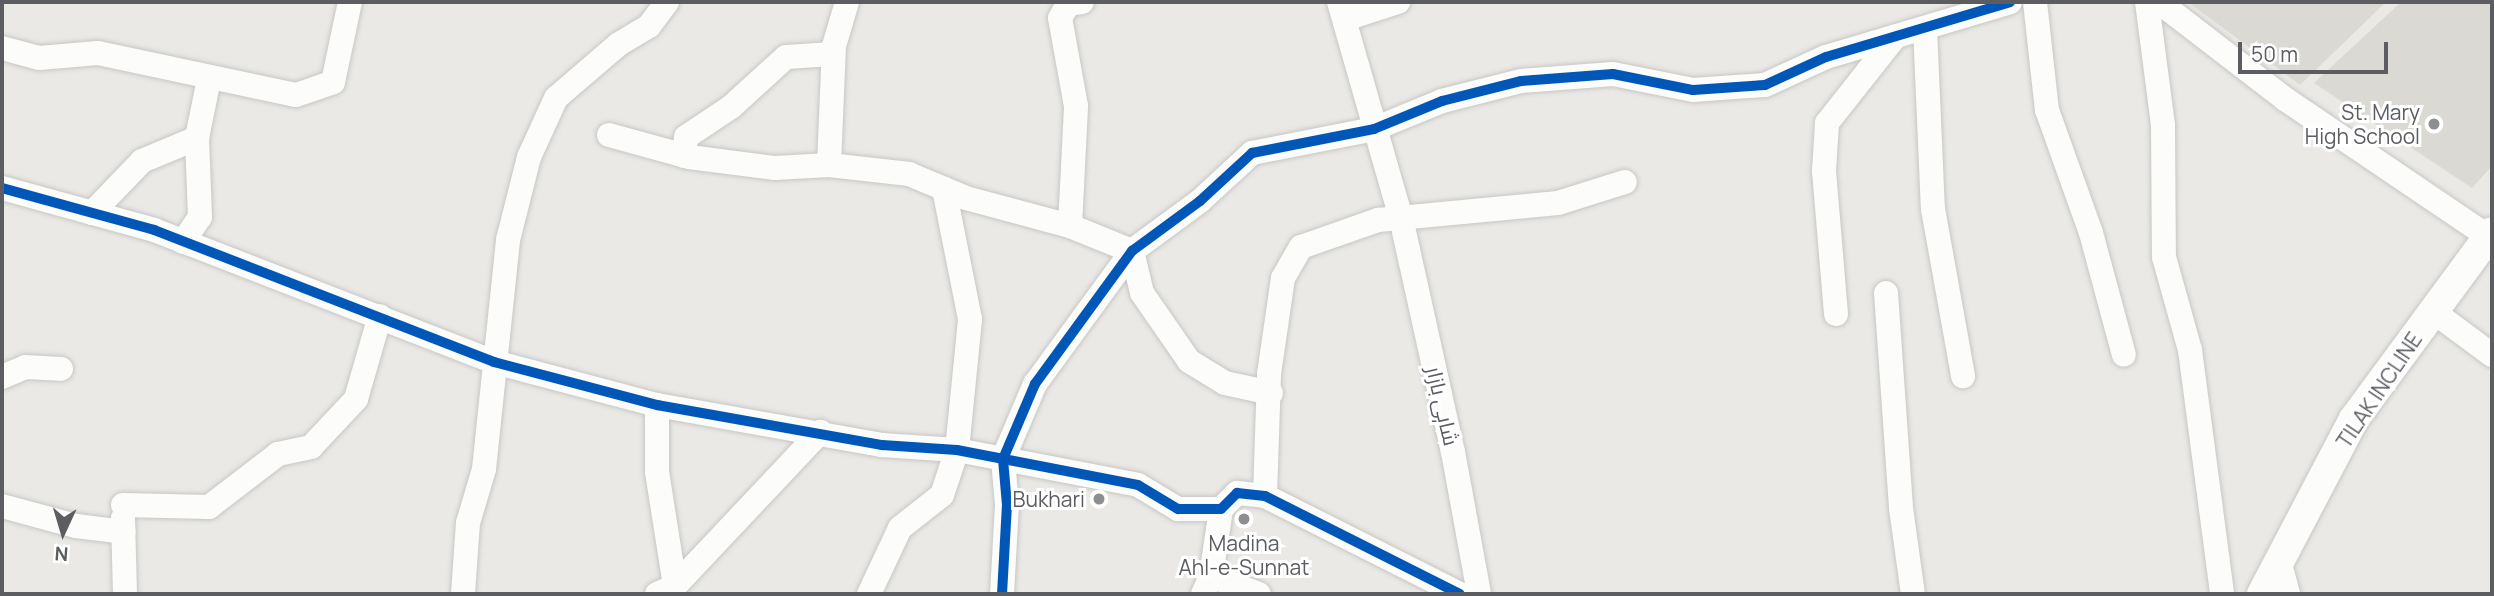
<!DOCTYPE html>
<html>
<head>
<meta charset="utf-8">
<style>
  body { margin:0 }
  #map { position:relative; width:2494px; height:596px; overflow:hidden; background:#eae9e5; font-family:Manrope,Cairo,sans-serif }
  div>[style] { position:absolute }
  [style*='--x'] { left:calc(var(--x)*1px); top:calc(var(--y)*1px); width:calc(var(--w)*1px); rotate:calc(var(--a)*1deg) }
  .education>* { inset:0; background:#dad9d3 }
  .roads { filter:drop-shadow(0 0 2px #c7c7c7) drop-shadow(0 0 2px #c7c7c7) }
  .minor>* { height:24px; margin:-12px; padding:0 12px; transform-origin:12px; border-radius:12px; background:#fcfcfb }
  .tertiary>* { height:30px; margin:-15px; padding:0 15px; transform-origin:15px; border-radius:15px; background:#fcfcfb }
  .cycleway>* { height:10px; margin:-5px; padding:0 5px; transform-origin:5px; border-radius:5px; background:#0057b8 }
  .dots>* { width:19px; height:19px; translate:-50% -50%; box-sizing:border-box; border:4px solid #fff; border-radius:50% }
  span { translate:-50% -50%; white-space:nowrap; text-align:center; line-height:1.15; -webkit-text-stroke:6px #fff; paint-order:stroke }
  .poi-label { font-size:21px; color:#5b5d61 }
  .right { translate:-100% -50%; text-align:right }
  .street-label { font-size:21px; color:#5b5d61 }
  .frame { position:absolute; inset:0; border:4px solid #5b5d61; pointer-events:none }
  .north { position:absolute; left:28px; top:498px; width:70px; height:70px; -webkit-text-stroke:5px #fff; paint-order:stroke; rotate:184deg; font-size:19px; font-weight:700; line-height:28px; text-align:center; color:#5b5d61 }
  .north::after { content:''; display:block; margin:auto; width:24px; height:32px; background:#5b5d61; clip-path:polygon(50% 0,100% 100%,50% 72%,0 100%) }
  .scale { position:absolute; left:2238px; top:42px; width:150px; height:32px; box-sizing:border-box; border:4px solid #5b5d61; border-top:0; padding-left:9px; font-size:21px; line-height:24px; white-space:nowrap; color:#5b5d61; -webkit-text-stroke:5px #fff; paint-order:stroke }
</style>
</head>
<body>
<div id="map">
  <div class="education">
    <div style="clip-path:polygon(2188px 2px,2386px 2px,2300px 85px)"></div>
    <div style="clip-path:polygon(2401px 2px,2492px 2px,2492px 166px,2472px 188px,2314px 83px)"></div>
  </div>
  <div class="roads">
    <div class="minor">
      <div style="--x:1339;--y:2;--w:225;--a:74"></div>
      <div style="--x:1401;--y:218;--w:240;--a:77.5"></div>
      <div style="--x:1453;--y:452;--w:144;--a:79.6"></div>
      <div style="--x:2035;--y:2;--w:109;--a:83.7"></div>
      <div style="--x:2047;--y:110;--w:131;--a:70.3"></div>
      <div style="--x:2091;--y:233;--w:126;--a:74.9"></div>
      <div style="--x:2147;--y:2;--w:124;--a:82.6"></div>
      <div style="--x:2163;--y:125;--w:132;--a:89.6"></div>
      <div style="--x:2164;--y:257;--w:97;--a:74.4"></div>
      <div style="--x:2190;--y:350;--w:246;--a:82.5"></div>
      <div style="--x:2159;--y:2;--w:159;--a:37.6"></div>
      <div style="--x:2285;--y:99;--w:246;--a:34.1"></div>
      <div style="--x:1345;--y:19;--w:56;--a:-17.8"></div>
      <div style="--x:1925;--y:28;--w:181;--a:87.5"></div>
      <div style="--x:1933;--y:209;--w:170;--a:79.8"></div>
      <div style="--x:2;--y:48;--w:38;--a:15"></div>
      <div style="--x:39;--y:58;--w:59;--a:-4.8"></div>
      <div style="--x:98;--y:53;--w:202;--a:12"></div>
      <div style="--x:296;--y:95;--w:39;--a:-19"></div>
      <div style="--x:333;--y:82;--w:82;--a:-78"></div>
      <div style="--x:609;--y:135;--w:83;--a:15.4"></div>
      <div style="--x:689;--y:157;--w:87;--a:7.3"></div>
      <div style="--x:775;--y:168;--w:54;--a:-3.2"></div>
      <div style="--x:829;--y:165;--w:81;--a:6.4"></div>
      <div style="--x:909;--y:174;--w:62;--a:22.8"></div>
      <div style="--x:966;--y:198;--w:108;--a:15.1"></div>
      <div style="--x:1070;--y:226;--w:67;--a:22"></div>
      <div style="--x:684;--y:156;--w:19;--a:-84"></div>
      <div style="--x:686;--y:137;--w:54;--a:-33.7"></div>
      <div style="--x:731;--y:107;--w:74;--a:-42.3"></div>
      <div style="--x:786;--y:57;--w:47;--a:-3.7"></div>
      <div style="--x:829;--y:165;--w:119;--a:-87.6"></div>
      <div style="--x:834;--y:46;--w:46;--a:-73.5"></div>
      <div style="--x:2;--y:188;--w:158;--a:15.4"></div>
      <div style="--x:154;--y:230;--w:365;--a:21.2"></div>
      <div style="--x:494;--y:362;--w:169;--a:14.8"></div>
      <div style="--x:657;--y:405;--w:229;--a:10.1"></div>
      <div style="--x:882;--y:445;--w:75;--a:3.8"></div>
      <div style="--x:957;--y:450;--w:184;--a:10.9"></div>
      <div style="--x:1138;--y:485;--w:47;--a:31"></div>
      <div style="--x:1178;--y:509;--w:43;--a:0"></div>
      <div style="--x:1221;--y:509;--w:23;--a:-45"></div>
      <div style="--x:1237;--y:493;--w:28;--a:6"></div>
      <div style="--x:1265;--y:496;--w:218;--a:26.7"></div>
      <div style="--x:92;--y:213;--w:72;--a:-46.1"></div>
      <div style="--x:142;--y:161;--w:60;--a:-22.7"></div>
      <div style="--x:1070;--y:226;--w:120;--a:-87.1"></div>
      <div style="--x:1076;--y:106;--w:89;--a:-100.3"></div>
      <div style="--x:1060;--y:18;--w:16;--a:-60"></div>
      <div style="--x:1068;--y:4;--w:14;--a:-8"></div>
      <div style="--x:183;--y:242;--w:30;--a:-56"></div>
      <div style="--x:200;--y:217;--w:79;--a:-92.2"></div>
      <div style="--x:197;--y:138;--w:60;--a:-78.5"></div>
      <div style="--x:1132;--y:251;--w:43;--a:76.6"></div>
      <div style="--x:1142;--y:293;--w:83;--a:55.3"></div>
      <div style="--x:1189;--y:361;--w:42;--a:31.4"></div>
      <div style="--x:1225;--y:383;--w:47;--a:12.3"></div>
      <div style="--x:1886;--y:293;--w:216;--a:86"></div>
      <div style="--x:1901;--y:508;--w:87;--a:82.1"></div>
      <div style="--x:2434;--y:312;--w:72;--a:36.6"></div>
      <div style="--x:1836;--y:314;--w:144;--a:-94.8"></div>
      <div style="--x:1824;--y:171;--w:48;--a:-86.4"></div>
      <div style="--x:1827;--y:123;--w:110;--a:-51.7"></div>
      <div style="--x:2;--y:377;--w:25;--a:-23"></div>
      <div style="--x:25;--y:367;--w:36;--a:3"></div>
      <div style="--x:657;--y:405;--w:67;--a:90"></div>
      <div style="--x:657;--y:472;--w:115;--a:81"></div>
      <div style="--x:1265;--y:496;--w:122;--a:-88.1"></div>
      <div style="--x:1269;--y:374;--w:97;--a:-81.7"></div>
      <div style="--x:1283;--y:278;--w:36;--a:-60"></div>
      <div style="--x:1301;--y:247;--w:82;--a:-19.3"></div>
      <div style="--x:1378;--y:220;--w:181;--a:-5.4"></div>
      <div style="--x:1558;--y:203;--w:70;--a:-17.4"></div>
      <div style="--x:123;--y:505;--w:86;--a:1.3"></div>
      <div style="--x:209;--y:507;--w:87;--a:-37.5"></div>
      <div style="--x:278;--y:454;--w:34;--a:-12"></div>
      <div style="--x:311;--y:447;--w:66;--a:-46.8"></div>
      <div style="--x:356;--y:399;--w:86;--a:-73.9"></div>
      <div style="--x:2;--y:506;--w:77;--a:15.1"></div>
      <div style="--x:76;--y:526;--w:48;--a:7.1"></div>
      <div style="--x:123;--y:518;--w:76;--a:88.5"></div>
      <div style="--x:2279;--y:560;--w:35;--a:75"></div>
      <div style="--x:1211;--y:576;--w:68;--a:-81.5"></div>
      <div style="--x:463;--y:594;--w:71;--a:-86"></div>
      <div style="--x:468;--y:523;--w:56;--a:-73.5"></div>
      <div style="--x:484;--y:469;--w:230;--a:-84"></div>
      <div style="--x:508;--y:240;--w:86;--a:-75.8"></div>
      <div style="--x:529;--y:157;--w:65;--a:-65.4"></div>
      <div style="--x:556;--y:98;--w:83;--a:-40.6"></div>
      <div style="--x:619;--y:44;--w:35;--a:-31"></div>
      <div style="--x:649;--y:26;--w:30;--a:-53"></div>
      <div style="--x:657;--y:594;--w:20;--a:-24"></div>
      <div style="--x:675;--y:586;--w:212;--a:-46.7"></div>
      <div style="--x:869;--y:594;--w:73;--a:-64.8"></div>
      <div style="--x:900;--y:528;--w:53;--a:-38.2"></div>
      <div style="--x:942;--y:495;--w:47;--a:-71.6"></div>
      <div style="--x:957;--y:450;--w:132;--a:-84.3"></div>
      <div style="--x:970;--y:319;--w:133;--a:-101.3"></div>
      <div style="--x:1002;--y:594;--w:89;--a:-86.8"></div>
      <div style="--x:1007;--y:505;--w:46;--a:-95"></div>
      <div style="--x:1003;--y:459;--w:82;--a:-66.9"></div>
      <div style="--x:1035;--y:384;--w:165;--a:-53.9"></div>
      <div style="--x:1132;--y:251;--w:84;--a:-36.3"></div>
      <div style="--x:1200;--y:201;--w:71;--a:-42.7"></div>
      <div style="--x:1252;--y:153;--w:124;--a:-11.1"></div>
      <div style="--x:1374;--y:129;--w:74;--a:-22.4"></div>
      <div style="--x:1442;--y:101;--w:81;--a:-14.2"></div>
      <div style="--x:1521;--y:81;--w:92;--a:-4.4"></div>
      <div style="--x:1613;--y:74;--w:82;--a:11.3"></div>
      <div style="--x:1693;--y:90;--w:72;--a:-4"></div>
      <div style="--x:1765;--y:85;--w:67;--a:-24.7"></div>
      <div style="--x:1826;--y:57;--w:192;--a:-16.6"></div>
      <div style="--x:1203;--y:594;--w:20;--a:-66"></div>
      <div style="--x:1211;--y:576;--w:51;--a:20.6"></div>
    </div>
    <div class="tertiary">
      <div style="--x:2262;--y:594;--w:198;--a:-62.3"></div>
      <div style="--x:2354;--y:419;--w:232;--a:-53.6"></div>
    </div>
  </div>
  <div class="cycleway">
    <div style="--x:2;--y:188;--w:158;--a:15.4"></div>
    <div style="--x:154;--y:230;--w:365;--a:21.2"></div>
    <div style="--x:494;--y:362;--w:169;--a:14.8"></div>
    <div style="--x:657;--y:405;--w:229;--a:10.1"></div>
    <div style="--x:882;--y:445;--w:75;--a:3.8"></div>
    <div style="--x:957;--y:450;--w:184;--a:10.9"></div>
    <div style="--x:1138;--y:485;--w:47;--a:31"></div>
    <div style="--x:1178;--y:509;--w:43;--a:0"></div>
    <div style="--x:1221;--y:509;--w:23;--a:-45"></div>
    <div style="--x:1237;--y:493;--w:28;--a:6"></div>
    <div style="--x:1265;--y:496;--w:218;--a:26.7"></div>
    <div style="--x:1002;--y:594;--w:89;--a:-86.8"></div>
    <div style="--x:1007;--y:505;--w:46;--a:-95"></div>
    <div style="--x:1003;--y:459;--w:82;--a:-66.9"></div>
    <div style="--x:1035;--y:384;--w:165;--a:-53.9"></div>
    <div style="--x:1132;--y:251;--w:84;--a:-36.3"></div>
    <div style="--x:1200;--y:201;--w:71;--a:-42.7"></div>
    <div style="--x:1252;--y:153;--w:124;--a:-11.1"></div>
    <div style="--x:1374;--y:129;--w:74;--a:-22.4"></div>
    <div style="--x:1442;--y:101;--w:81;--a:-14.2"></div>
    <div style="--x:1521;--y:81;--w:92;--a:-4.4"></div>
    <div style="--x:1613;--y:74;--w:82;--a:11.3"></div>
    <div style="--x:1693;--y:90;--w:72;--a:-4"></div>
    <div style="--x:1765;--y:85;--w:67;--a:-24.7"></div>
    <div style="--x:1826;--y:57;--w:192;--a:-16.6"></div>
  </div>
  <div class="dots">
    <div style="left:2434px;top:124px;background:#8d8e8f"></div>
    <div style="left:1099px;top:499px;background:#8d8e8f"></div>
    <div style="left:1244px;top:519px;background:#8d8e8f"></div>
  </div>
  <div class="poi-label">
    <span class="right" style="left:2420px;top:124px">St. Mary<br>High School</span>
    <span class="right" style="left:1085px;top:499px">Bukhari</span>
    <span style="left:1244px;top:555px">Madina<br>Ahl-e-Sunnat</span>
  </div>
  <div class="street-label">
    <span style="left:2379px;top:390px;rotate:-56deg">TILAK INCLINE</span>
    <span style="left:1443px;top:406px;rotate:77deg">شاہی بازار</span>
  </div>
  <div class="frame"></div>
  <div class="north">N</div>
  <div class="scale">50 m</div>
</div>
</body>
</html>
